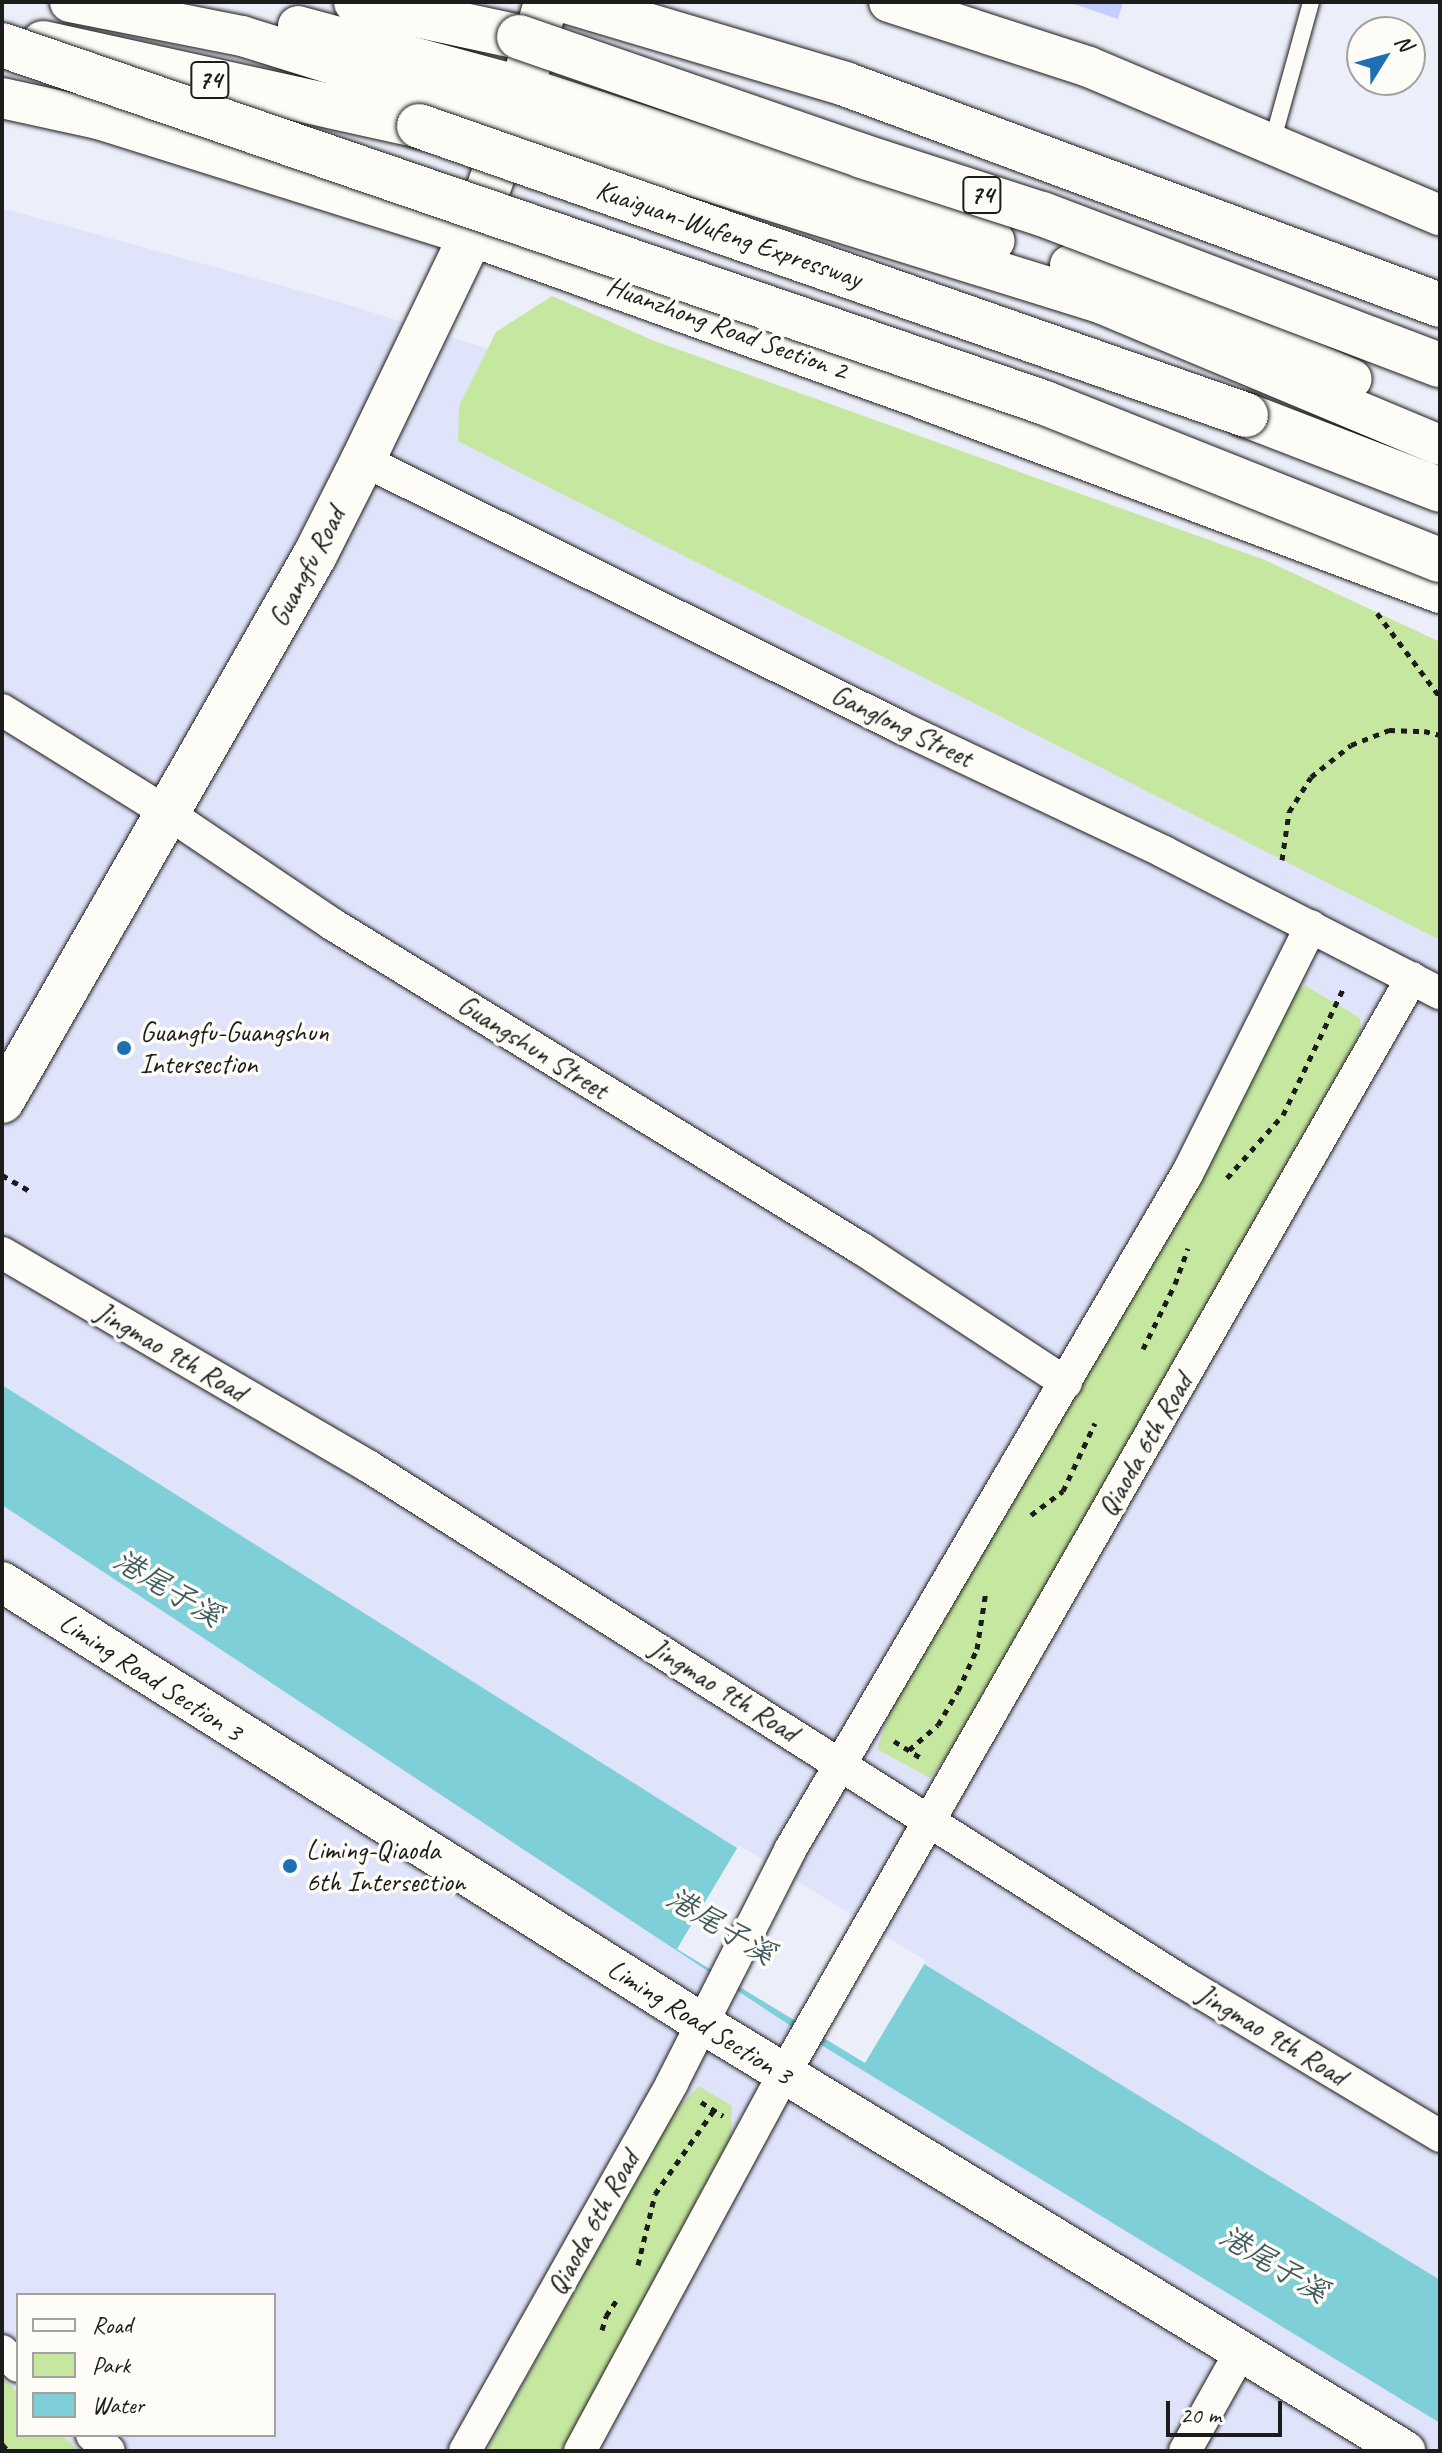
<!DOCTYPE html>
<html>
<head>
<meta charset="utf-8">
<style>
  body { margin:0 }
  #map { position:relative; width:1442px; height:2453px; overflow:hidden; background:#eceef9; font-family:Caveat,"LXGW WenKai TC",sans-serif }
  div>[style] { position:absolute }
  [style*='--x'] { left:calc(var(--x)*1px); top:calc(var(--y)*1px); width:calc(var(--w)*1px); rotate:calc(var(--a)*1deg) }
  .built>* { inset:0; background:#e0e4fa }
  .green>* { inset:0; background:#c5e7a0 }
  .water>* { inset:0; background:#7fcfd9 }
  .pier>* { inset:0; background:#eceef9 }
  .building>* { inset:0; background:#c3cdfe }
  .path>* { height:5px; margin-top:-2.5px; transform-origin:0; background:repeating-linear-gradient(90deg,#1c1c1c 0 6px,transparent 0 12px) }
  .roads { filter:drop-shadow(0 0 2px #1c1c1c) drop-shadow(0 0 2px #1c1c1c) }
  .service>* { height:16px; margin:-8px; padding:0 8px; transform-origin:8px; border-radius:8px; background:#fdfcf7 }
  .minor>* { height:32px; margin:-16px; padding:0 16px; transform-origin:16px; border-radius:16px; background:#fdfcf7 }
  .tertiary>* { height:40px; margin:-20px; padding:0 20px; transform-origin:20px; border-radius:20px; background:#fdfcf7 }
  .secondary>* { height:44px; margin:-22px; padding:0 22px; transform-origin:22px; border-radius:22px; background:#fdfcf7 }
  .trunk>* { height:44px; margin:-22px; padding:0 22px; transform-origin:22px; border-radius:22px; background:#fdfcf7 }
  .bridges { filter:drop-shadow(0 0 2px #1c1c1c) drop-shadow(0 0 2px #1c1c1c) }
  .trunk-bridge>* { height:44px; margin:-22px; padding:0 22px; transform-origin:22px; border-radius:22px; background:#fdfcf7 }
  .dots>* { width:22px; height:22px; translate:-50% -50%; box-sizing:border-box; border:4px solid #fdfcf7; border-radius:50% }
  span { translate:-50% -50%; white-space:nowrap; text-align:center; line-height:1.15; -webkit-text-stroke:7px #fdfcf7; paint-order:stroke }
  .shield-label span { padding:2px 6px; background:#fdfcf7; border:2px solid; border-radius:6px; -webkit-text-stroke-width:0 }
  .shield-label { font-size:26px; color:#1c1c1c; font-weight:700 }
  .street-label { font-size:28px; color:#1c1c1c }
  .poi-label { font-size:28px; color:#1c1c1c }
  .left { translate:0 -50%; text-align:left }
  .water-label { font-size:30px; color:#3f5b5e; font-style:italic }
  .frame { position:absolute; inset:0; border:4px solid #1c1c1c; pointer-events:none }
  .legend { position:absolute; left:16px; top:2293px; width:260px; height:144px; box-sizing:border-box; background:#fdfcf7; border:2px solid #a3a29f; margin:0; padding:10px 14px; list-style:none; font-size:24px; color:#1c1c1c }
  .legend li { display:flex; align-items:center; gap:16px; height:40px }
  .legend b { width:40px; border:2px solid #a3a29f }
  .north { position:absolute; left:1346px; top:16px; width:80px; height:80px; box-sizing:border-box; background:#fdfcf7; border:2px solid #a3a29f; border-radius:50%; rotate:53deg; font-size:22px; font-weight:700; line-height:32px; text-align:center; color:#1c1c1c }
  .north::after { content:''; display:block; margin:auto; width:28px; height:36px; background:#1f6fb2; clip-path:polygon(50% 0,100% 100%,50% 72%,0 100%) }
  .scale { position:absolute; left:1166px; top:2401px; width:116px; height:36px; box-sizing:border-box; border:4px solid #1c1c1c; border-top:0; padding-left:10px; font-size:24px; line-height:28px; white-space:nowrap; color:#1c1c1c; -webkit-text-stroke:6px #fdfcf7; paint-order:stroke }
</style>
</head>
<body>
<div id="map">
  <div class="built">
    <div style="clip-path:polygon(evenodd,2px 208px,333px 300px,555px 370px,1440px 698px,1440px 2451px,2px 2451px,2px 208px,18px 2295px,274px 2295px,274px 2435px,18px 2435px,18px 2295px)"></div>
  </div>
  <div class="green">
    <div style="clip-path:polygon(552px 296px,652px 340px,1265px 560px,1440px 642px,1440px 940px,458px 441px,459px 406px,496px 332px)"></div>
    <div style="clip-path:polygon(1306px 986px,1360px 1018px,1361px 1033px,957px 1743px,930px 1778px,877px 1749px,893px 1703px,1293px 990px)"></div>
    <div style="clip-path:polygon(699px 2086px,732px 2106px,731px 2137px,562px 2451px,486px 2451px,675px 2111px)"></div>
    <div style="clip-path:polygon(2px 2378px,18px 2393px,18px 2435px,62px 2435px,79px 2451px,9px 2451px,2px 2445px)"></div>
  </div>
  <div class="water">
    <div style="clip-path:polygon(2px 1385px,821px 1901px,1440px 2280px,1440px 2423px,800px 2032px,2px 1505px)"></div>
  </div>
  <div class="pier">
    <div style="clip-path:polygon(739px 1845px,926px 1961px,865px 2063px,677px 1949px)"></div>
  </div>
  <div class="building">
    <div style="clip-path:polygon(1068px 2px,1123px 2px,1118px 19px)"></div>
  </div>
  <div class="path">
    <div style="--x:1377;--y:613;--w:105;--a:53.1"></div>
    <div style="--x:1282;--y:860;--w:49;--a:-81.7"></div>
    <div style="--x:1289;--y:812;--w:41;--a:-57.8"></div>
    <div style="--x:1311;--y:777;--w:51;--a:-38.7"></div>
    <div style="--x:1351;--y:745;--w:41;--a:-21.5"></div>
    <div style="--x:1389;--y:730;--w:35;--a:2"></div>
    <div style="--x:1424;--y:731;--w:16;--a:14"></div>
    <div style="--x:2;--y:1175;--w:32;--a:30"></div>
    <div style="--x:1227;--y:1178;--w:84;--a:-48.4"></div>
    <div style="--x:1283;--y:1115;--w:142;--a:-64.5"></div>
    <div style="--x:1143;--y:1349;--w:72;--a:-63.8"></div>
    <div style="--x:1175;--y:1284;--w:38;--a:-70"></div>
    <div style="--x:1031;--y:1515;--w:40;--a:-37"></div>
    <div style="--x:1063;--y:1491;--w:75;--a:-64.8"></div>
    <div style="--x:894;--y:1741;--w:34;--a:32"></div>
    <div style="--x:909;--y:1750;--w:38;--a:-41"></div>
    <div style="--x:938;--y:1725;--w:39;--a:-60"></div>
    <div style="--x:958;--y:1691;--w:46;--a:-65.7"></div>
    <div style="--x:977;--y:1649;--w:59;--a:-81.2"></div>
    <div style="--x:701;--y:2102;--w:26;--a:32"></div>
    <div style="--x:638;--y:2265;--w:73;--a:-76.5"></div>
    <div style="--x:655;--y:2194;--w:103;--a:-54.9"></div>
    <div style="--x:602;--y:2330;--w:15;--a:-74"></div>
    <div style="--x:606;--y:2316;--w:23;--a:-56"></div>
    <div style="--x:2;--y:2444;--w:9;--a:49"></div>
  </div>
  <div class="roads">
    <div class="service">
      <div style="--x:1272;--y:143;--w:146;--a:-74.5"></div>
    </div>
    <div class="minor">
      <div style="--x:363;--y:460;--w:600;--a:26.44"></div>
      <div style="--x:900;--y:727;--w:292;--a:25.3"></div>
      <div style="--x:1164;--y:852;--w:310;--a:27.1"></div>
      <div style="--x:2;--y:710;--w:193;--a:31.9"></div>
      <div style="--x:166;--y:812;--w:200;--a:34"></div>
      <div style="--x:332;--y:924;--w:622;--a:31.52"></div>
      <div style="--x:862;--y:1249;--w:244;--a:33.3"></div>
      <div style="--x:2;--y:1253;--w:423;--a:30.2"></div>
      <div style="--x:368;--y:1466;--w:965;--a:32.34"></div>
      <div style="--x:1183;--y:1982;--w:300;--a:30.9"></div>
      <div style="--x:2;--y:2351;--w:22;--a:43"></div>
      <div style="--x:92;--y:2435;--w:23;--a:43"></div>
      <div style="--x:465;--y:2451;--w:422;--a:-60.6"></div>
      <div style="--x:672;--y:2083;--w:261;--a:-63.1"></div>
      <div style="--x:790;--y:1850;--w:784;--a:-59.58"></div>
      <div style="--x:1187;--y:1174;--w:277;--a:-63.4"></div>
      <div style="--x:580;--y:2451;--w:429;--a:-61.6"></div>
      <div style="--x:784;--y:2074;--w:1263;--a:-60.19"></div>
      <div style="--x:1185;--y:2451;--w:112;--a:-60.7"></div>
    </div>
    <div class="tertiary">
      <div style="--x:70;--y:2;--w:175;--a:11.2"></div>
      <div style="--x:242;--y:36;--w:899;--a:17.29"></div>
      <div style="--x:1100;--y:303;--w:368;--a:22.7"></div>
      <div style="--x:889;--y:2;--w:210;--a:18"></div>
      <div style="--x:1089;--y:67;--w:381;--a:22.9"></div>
      <div style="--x:298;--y:26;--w:234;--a:15.1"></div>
      <div style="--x:524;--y:87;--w:495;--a:18.1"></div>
      <div style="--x:2;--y:98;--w:98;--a:12.3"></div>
      <div style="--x:98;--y:119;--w:391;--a:17.4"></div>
      <div style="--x:471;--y:236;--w:480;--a:19.8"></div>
      <div style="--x:923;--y:399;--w:552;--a:20.57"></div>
      <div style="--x:1070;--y:265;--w:80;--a:18.2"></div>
      <div style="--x:1146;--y:290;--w:224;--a:23.4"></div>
      <div style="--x:2;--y:1582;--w:829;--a:32.23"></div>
      <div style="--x:703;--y:2024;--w:822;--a:31.31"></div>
    </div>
    <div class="secondary">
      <div style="--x:2;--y:1101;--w:629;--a:-60.18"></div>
      <div style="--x:315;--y:555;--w:106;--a:-63.2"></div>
      <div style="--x:363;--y:460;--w:249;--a:-64.3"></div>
      <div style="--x:471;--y:236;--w:126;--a:-70"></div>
      <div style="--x:514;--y:118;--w:120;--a:-74.6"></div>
    </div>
    <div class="trunk">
      <div style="--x:356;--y:2;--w:167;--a:12.1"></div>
      <div style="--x:569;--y:2;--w:288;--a:16.5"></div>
      <div style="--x:845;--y:84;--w:635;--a:20.38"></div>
      <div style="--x:43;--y:43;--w:385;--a:12.4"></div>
      <div style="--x:1246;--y:415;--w:208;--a:21.1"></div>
    </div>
  </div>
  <div class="bridges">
    <div class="trunk-bridge">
      <div style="--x:519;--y:37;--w:363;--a:19.1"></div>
      <div style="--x:862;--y:156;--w:189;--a:17.9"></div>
      <div style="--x:1042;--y:214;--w:426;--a:20.8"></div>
      <div style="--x:2;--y:45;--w:1103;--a:18.94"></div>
      <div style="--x:1045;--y:403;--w:425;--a:21.7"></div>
      <div style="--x:419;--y:126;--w:876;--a:19.26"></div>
    </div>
  </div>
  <div class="dots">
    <div style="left:124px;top:1048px;background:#1f6fb2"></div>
    <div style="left:290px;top:1866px;background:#1f6fb2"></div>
  </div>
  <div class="shield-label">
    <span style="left:210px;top:80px">74</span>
    <span style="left:982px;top:195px">74</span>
  </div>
  <div class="street-label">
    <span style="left:729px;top:234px;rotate:19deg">Kuaiguan-Wufeng Expressway</span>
    <span style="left:727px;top:328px;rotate:20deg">Huanzhong Road Section 2</span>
    <span style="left:307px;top:567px;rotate:-62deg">Guangfu Road</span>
    <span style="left:902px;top:726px;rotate:26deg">Ganglong Street</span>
    <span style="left:533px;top:1047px;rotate:32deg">Guangshun Street</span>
    <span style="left:171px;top:1352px;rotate:30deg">Jingmao 9th Road</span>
    <span style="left:1145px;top:1445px;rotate:-60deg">Qiaoda 6th Road</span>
    <span style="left:151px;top:1677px;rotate:33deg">Liming Road Section 3</span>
    <span style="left:724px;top:1690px;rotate:32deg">Jingmao 9th Road</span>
    <span style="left:700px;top:2022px;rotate:32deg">Liming Road Section 3</span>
    <span style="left:1272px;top:2035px;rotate:31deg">Jingmao 9th Road</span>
    <span style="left:593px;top:2223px;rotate:-61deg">Qiaoda 6th Road</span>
  </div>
  <div class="poi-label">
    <span class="left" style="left:140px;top:1048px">Guangfu-Guangshun<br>Intersection</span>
    <span class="left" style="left:306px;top:1866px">Liming-Qiaoda<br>6th Intersection</span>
  </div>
  <div class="water-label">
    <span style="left:168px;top:1588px;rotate:31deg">港尾子溪</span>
    <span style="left:721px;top:1926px;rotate:31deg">港尾子溪</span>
    <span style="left:1274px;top:2264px;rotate:31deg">港尾子溪</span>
  </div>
  <div class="frame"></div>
  <ul class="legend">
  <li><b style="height:10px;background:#fdfcf7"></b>Road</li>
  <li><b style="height:22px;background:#c5e7a0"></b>Park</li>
  <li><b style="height:22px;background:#7fcfd9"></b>Water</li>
  </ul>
  <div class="north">N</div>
  <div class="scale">20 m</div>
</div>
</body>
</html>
